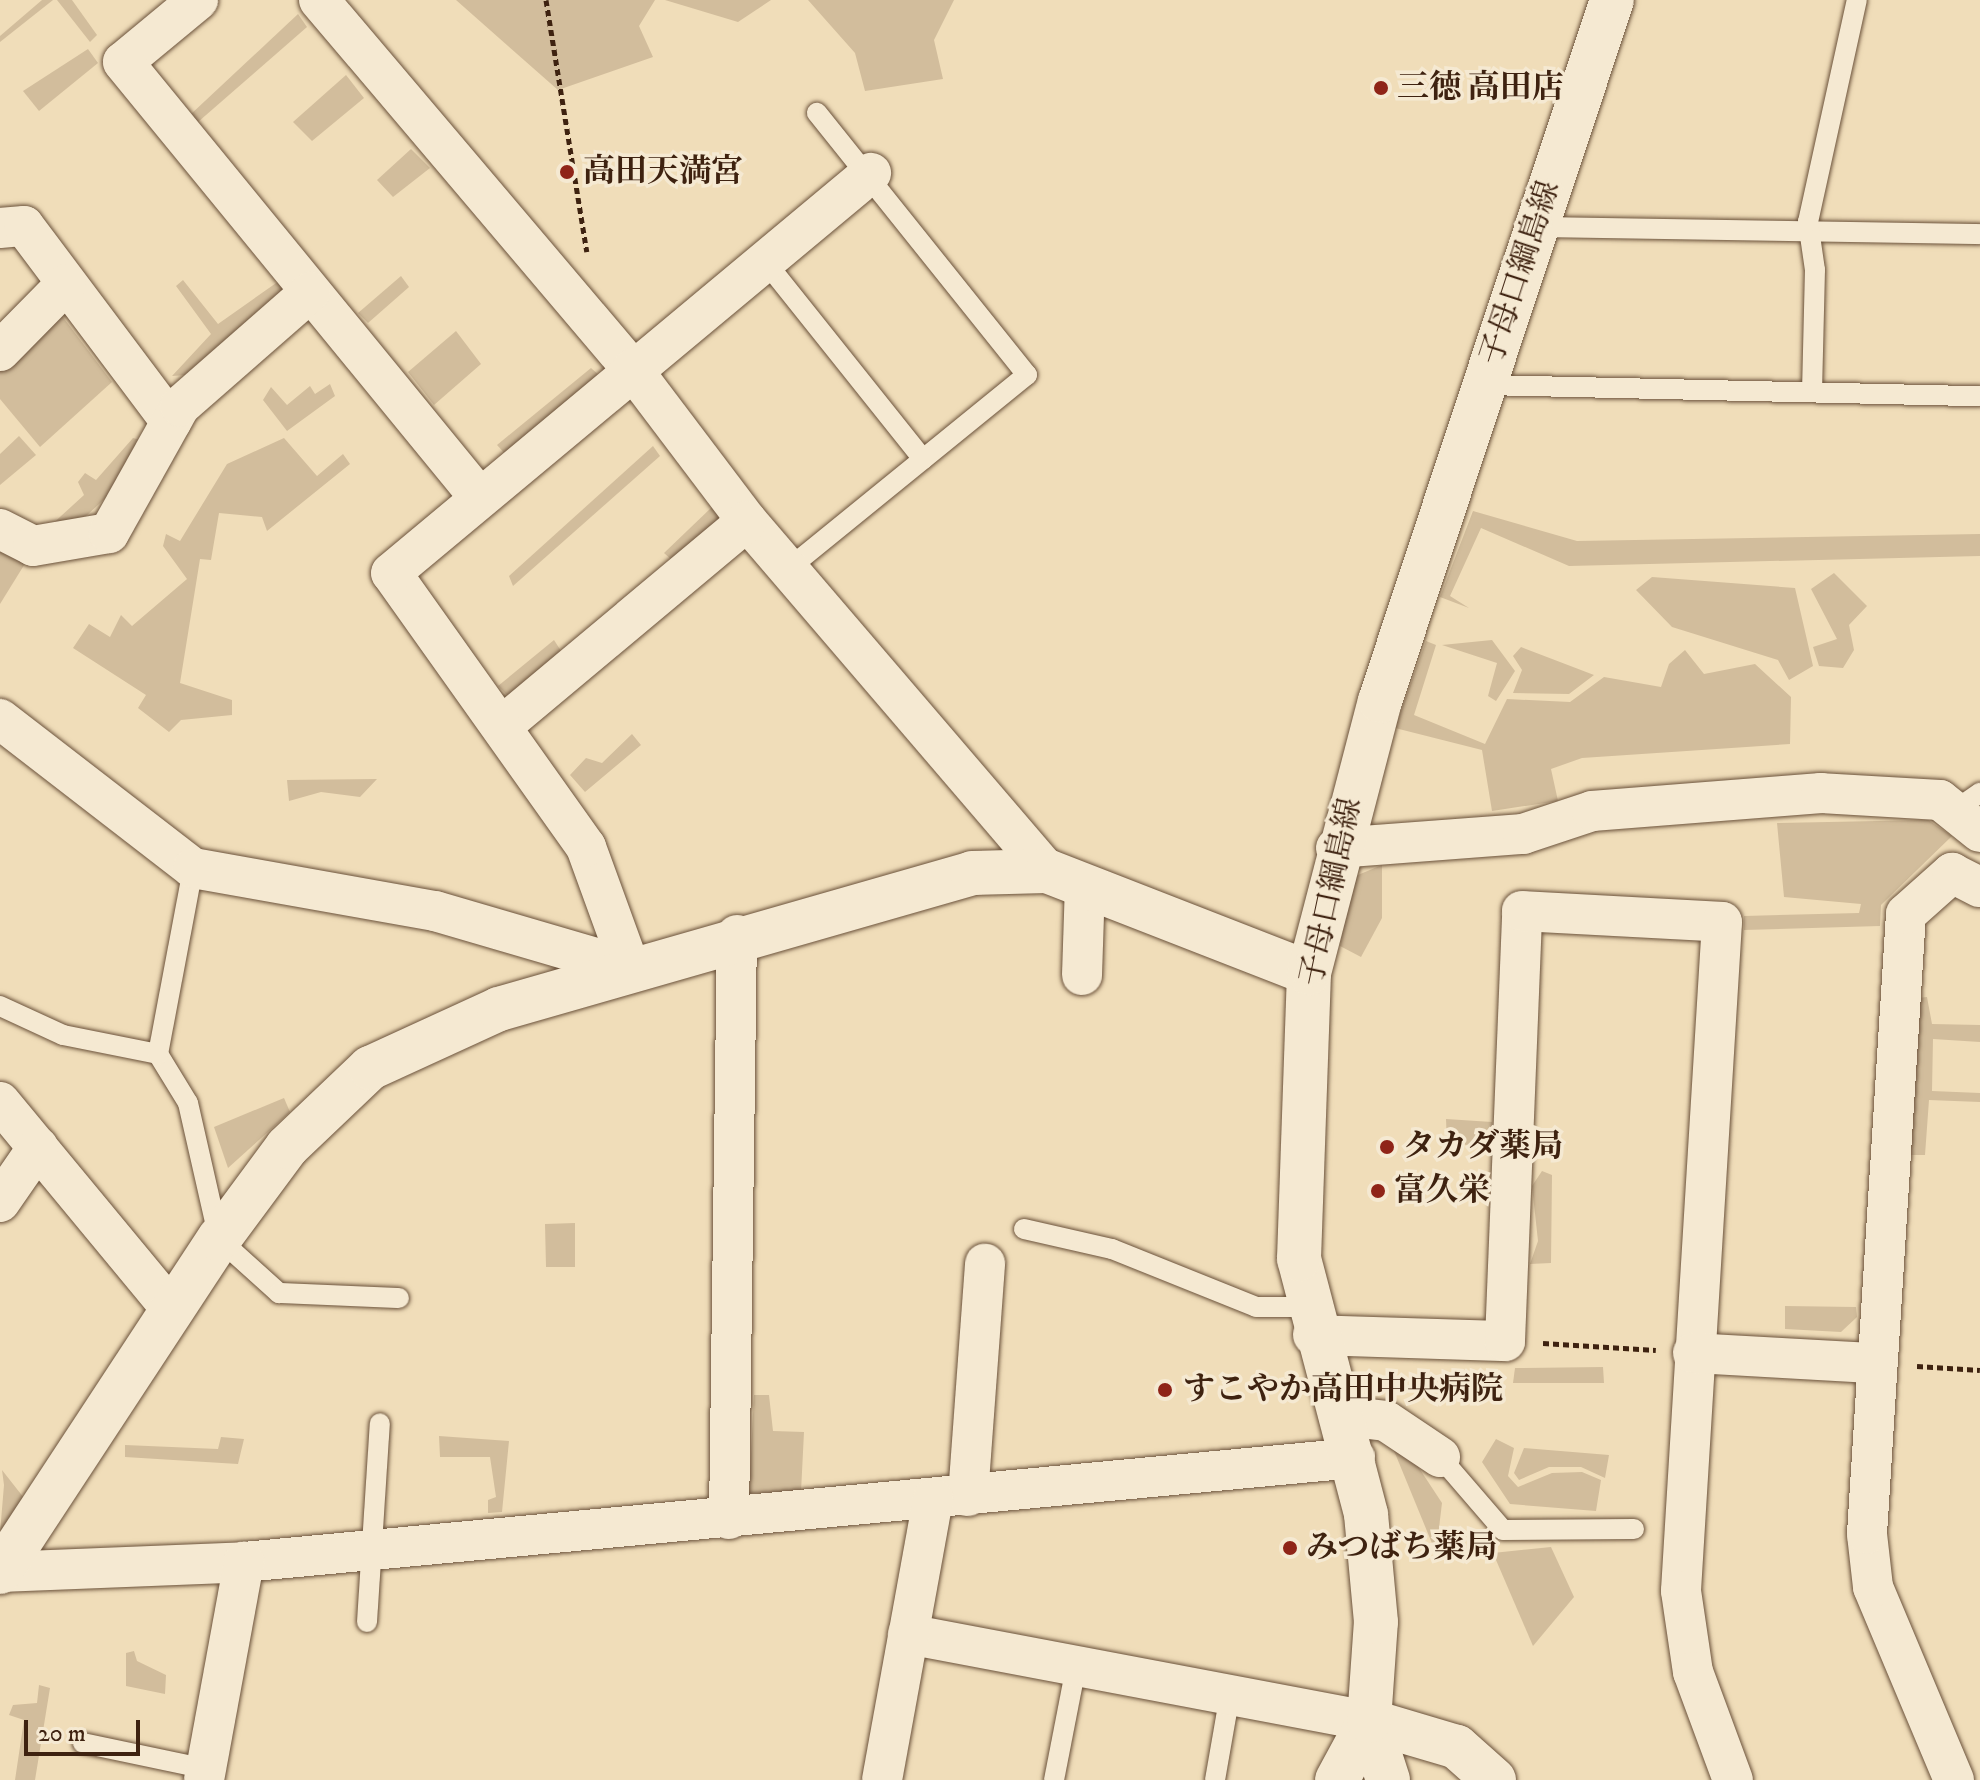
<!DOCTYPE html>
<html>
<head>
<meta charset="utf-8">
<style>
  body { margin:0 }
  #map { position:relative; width:1980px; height:1780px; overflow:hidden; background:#f0ddb9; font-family:"IM FELL DW Pica","Noto Serif JP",serif }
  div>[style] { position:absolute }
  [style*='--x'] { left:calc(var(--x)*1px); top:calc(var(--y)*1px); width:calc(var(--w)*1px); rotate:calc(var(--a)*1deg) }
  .green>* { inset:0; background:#d2bd9c }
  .path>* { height:5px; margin-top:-2.5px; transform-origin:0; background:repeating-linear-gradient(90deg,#3e2210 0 6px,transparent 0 10px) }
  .roads { filter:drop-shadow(0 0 2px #6a513a) drop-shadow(0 0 2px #6a513a) }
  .service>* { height:20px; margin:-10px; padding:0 10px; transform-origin:10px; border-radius:10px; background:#f5e9d2 }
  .minor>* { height:40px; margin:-20px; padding:0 20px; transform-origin:20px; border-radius:20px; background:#f5e9d2 }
  .tertiary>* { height:44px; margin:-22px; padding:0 22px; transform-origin:22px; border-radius:22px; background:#f5e9d2 }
  .secondary>* { height:44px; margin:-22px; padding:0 22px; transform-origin:22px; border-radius:22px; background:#f5e9d2 }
  .dots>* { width:22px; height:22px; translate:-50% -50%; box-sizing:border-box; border:4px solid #f5e9d2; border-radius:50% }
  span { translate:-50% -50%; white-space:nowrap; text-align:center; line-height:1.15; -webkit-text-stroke:7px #f5e9d2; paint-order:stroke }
  .poi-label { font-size:32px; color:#3e2210; font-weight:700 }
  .left { translate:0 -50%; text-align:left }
  .street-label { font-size:32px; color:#3e2210 }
  .scale { position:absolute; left:24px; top:1720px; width:116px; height:36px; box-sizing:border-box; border:4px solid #3e2210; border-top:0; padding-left:10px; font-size:24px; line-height:28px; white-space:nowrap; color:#3e2210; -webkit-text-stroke:6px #f5e9d2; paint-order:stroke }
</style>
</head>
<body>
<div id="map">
  <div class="green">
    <div style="clip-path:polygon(42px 0,53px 0,0 42px,0 36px)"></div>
    <div style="clip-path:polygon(57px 0,72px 0,97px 35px,90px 42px)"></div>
    <div style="clip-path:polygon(456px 0,655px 0,639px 26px,653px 57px,558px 90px)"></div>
    <div style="clip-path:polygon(665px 0,771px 0,738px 22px)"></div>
    <div style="clip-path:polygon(808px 0,954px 0,934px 40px,943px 79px,865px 91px,855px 53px)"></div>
    <div style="clip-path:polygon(298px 14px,307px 27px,198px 122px,190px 115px)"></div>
    <div style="clip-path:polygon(88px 49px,98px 63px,39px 111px,23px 91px)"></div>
    <div style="clip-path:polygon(346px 75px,364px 98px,312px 141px,293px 122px)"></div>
    <div style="clip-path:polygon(411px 149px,430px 168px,393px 197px,377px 180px)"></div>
    <div style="clip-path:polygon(401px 276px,409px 287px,368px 323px,358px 313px)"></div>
    <div style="clip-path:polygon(183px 280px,218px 324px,279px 281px,283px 290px,187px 375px,172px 376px,211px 334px,176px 286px)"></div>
    <div style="clip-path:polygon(59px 312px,112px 382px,40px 447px,0 399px,0 371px)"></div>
    <div style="clip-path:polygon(456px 331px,481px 364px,434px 405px,408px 372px)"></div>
    <div style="clip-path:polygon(591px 368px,599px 375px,507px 456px,497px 445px)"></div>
    <div style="clip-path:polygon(330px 384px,335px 396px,287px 431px,263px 400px,271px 387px,287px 405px,310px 386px,315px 394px)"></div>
    <div style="clip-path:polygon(19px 436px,36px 455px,0 485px,0 454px)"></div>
    <div style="clip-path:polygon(133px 438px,140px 440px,112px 492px,86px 516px,49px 527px,84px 495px,78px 482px,85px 473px,96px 480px)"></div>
    <div style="clip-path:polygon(284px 438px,317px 476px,343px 454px,350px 464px,267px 531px,262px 517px,219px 513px,211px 560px,200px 559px,180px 683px,232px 700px,232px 715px,181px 720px,169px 732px,138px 708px,146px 695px,73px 648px,89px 624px,110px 637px,121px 615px,132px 626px,187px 579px,163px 546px,166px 534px,180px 541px,227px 464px)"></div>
    <div style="clip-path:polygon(653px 446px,660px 456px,513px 586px,509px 576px)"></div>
    <div style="clip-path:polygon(712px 507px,724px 520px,673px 561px,664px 553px)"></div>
    <div style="clip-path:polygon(1473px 511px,1577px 541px,1980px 534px,1980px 556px,1569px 566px,1481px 528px,1450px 596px,1469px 608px,1440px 597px)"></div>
    <div style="clip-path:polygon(0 549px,26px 562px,0 604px)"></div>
    <div style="clip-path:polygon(1834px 573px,1867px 606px,1849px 625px,1854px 650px,1843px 668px,1819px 666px,1813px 647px,1837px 639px,1811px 589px)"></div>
    <div style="clip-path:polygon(1652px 577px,1795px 588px,1813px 666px,1789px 680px,1778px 660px,1672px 627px,1636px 590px)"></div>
    <div style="clip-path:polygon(554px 640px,563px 654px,510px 698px,498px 686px)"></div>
    <div style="clip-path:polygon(1492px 640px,1515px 671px,1496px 701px,1488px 696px,1497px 663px,1442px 645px)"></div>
    <div style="clip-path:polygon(1426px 641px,1436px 645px,1414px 715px,1485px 744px,1507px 699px,1570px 702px,1604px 677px,1661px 687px,1669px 664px,1685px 650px,1704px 674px,1755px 664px,1791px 697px,1790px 744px,1582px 758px,1551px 769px,1558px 801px,1492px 811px,1482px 750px,1395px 728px)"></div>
    <div style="clip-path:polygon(1521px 647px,1594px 675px,1569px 694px,1513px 693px,1522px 670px,1513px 656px)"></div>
    <div style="clip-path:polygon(632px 734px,641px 745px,585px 792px,570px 775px,586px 758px,602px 763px)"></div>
    <div style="clip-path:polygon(377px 779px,360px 797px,321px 792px,289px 801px,287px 780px)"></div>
    <div style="clip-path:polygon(1928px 820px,1952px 836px,1881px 905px,1880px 926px,1744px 930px,1744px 916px,1859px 913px,1861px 904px,1784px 897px,1777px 823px)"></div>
    <div style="clip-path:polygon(1382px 865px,1382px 918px,1361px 957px,1340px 946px,1353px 877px)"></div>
    <div style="clip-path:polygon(1927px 997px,1932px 1024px,1980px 1025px,1980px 1042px,1933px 1039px,1932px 1091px,1980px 1093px,1980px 1102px,1929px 1100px,1925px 1155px,1910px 1155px,1918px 998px)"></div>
    <div style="clip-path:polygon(284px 1098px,290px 1112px,228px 1168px,214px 1127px)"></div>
    <div style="clip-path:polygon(1446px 1119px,1492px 1122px,1492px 1146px,1447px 1144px)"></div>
    <div style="clip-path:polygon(1542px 1171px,1552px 1175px,1551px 1263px,1530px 1264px,1538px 1241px,1532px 1186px)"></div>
    <div style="clip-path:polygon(575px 1223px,575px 1267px,546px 1267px,545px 1224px)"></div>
    <div style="clip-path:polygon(1785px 1306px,1856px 1307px,1857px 1317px,1841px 1332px,1785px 1329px)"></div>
    <div style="clip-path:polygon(1603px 1367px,1604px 1383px,1513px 1383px,1515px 1368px)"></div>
    <div style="clip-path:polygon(754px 1395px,769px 1395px,773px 1431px,804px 1432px,801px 1492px,749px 1493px)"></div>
    <div style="clip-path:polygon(439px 1436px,509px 1441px,502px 1512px,488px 1513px,488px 1500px,496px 1497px,490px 1457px,440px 1457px)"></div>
    <div style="clip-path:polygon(221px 1437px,244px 1439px,238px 1464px,125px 1457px,125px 1445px,218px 1449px)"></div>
    <div style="clip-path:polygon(1400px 1439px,1442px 1503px,1436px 1553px,1390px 1441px)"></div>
    <div style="clip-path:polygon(1496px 1439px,1514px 1448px,1508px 1476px,1518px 1487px,1552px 1473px,1582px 1472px,1601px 1480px,1596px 1511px,1510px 1504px,1482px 1462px)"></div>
    <div style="clip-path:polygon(1524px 1448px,1609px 1455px,1605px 1478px,1581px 1467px,1549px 1467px,1519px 1480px,1514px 1473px)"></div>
    <div style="clip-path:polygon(2px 1470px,24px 1498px,0 1533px,4px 1485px)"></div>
    <div style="clip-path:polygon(1551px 1547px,1574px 1597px,1533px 1646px,1493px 1553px)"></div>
    <div style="clip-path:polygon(134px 1651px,137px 1661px,166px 1675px,165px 1694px,126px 1686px,126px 1653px)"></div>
    <div style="clip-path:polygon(39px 1685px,50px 1688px,35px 1780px,15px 1780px,24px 1720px,9px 1715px,13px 1705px,37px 1703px)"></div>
  </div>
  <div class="path">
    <div style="--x:546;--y:0;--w:255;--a:80.8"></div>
    <div style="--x:1543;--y:1343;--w:113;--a:3.5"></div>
    <div style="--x:1917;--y:1366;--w:63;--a:3.6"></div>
  </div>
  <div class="roads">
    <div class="service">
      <div style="--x:1535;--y:227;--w:445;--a:0.9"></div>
      <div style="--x:764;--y:260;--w:255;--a:51.4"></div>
      <div style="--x:1485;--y:385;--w:495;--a:1.3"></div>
      <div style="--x:1812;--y:392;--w:122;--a:-88.6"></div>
      <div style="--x:1815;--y:270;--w:49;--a:-98.3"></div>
      <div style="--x:1808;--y:222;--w:227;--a:-77.6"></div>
      <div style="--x:788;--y:569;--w:308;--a:-39.1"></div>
      <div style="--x:1027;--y:375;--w:336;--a:-128.7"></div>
      <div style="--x:1954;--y:811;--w:32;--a:-35"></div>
      <div style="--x:0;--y:1006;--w:69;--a:24.7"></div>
      <div style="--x:63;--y:1035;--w:97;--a:11.3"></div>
      <div style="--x:158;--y:1054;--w:57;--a:58.5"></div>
      <div style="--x:188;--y:1103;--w:139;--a:77.2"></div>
      <div style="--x:219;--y:1239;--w:81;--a:42"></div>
      <div style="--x:279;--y:1293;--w:120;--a:2.4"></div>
      <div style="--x:158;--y:1054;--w:189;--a:-79.3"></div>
      <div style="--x:1024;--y:1229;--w:90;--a:12.8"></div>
      <div style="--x:1112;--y:1249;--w:155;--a:21.9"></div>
      <div style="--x:1256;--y:1307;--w:51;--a:0"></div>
      <div style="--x:1440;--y:1457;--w:96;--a:49.2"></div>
      <div style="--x:1503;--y:1530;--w:131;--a:-0.4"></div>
      <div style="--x:367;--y:1622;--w:199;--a:-86.3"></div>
      <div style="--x:83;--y:1743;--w:126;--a:11.9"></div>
      <div style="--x:1054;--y:1780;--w:115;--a:-79"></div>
      <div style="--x:1215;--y:1780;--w:87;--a:-80.1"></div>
    </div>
    <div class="minor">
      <div style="--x:198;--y:0;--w:97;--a:140.4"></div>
      <div style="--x:123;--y:62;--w:562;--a:50.7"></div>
      <div style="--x:319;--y:0;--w:484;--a:49.7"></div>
      <div style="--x:632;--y:369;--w:191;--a:52.9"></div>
      <div style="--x:747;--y:521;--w:461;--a:49.4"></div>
      <div style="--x:0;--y:228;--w:24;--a:-5"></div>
      <div style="--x:24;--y:226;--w:245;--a:53.1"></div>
      <div style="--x:0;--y:351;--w:94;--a:-45.4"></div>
      <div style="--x:0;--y:529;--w:37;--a:27"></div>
      <div style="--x:33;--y:546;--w:77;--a:-9.7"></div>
      <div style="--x:109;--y:533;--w:145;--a:-60.8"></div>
      <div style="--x:180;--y:406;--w:173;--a:-41.2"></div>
      <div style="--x:0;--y:719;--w:244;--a:37.7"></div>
      <div style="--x:193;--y:868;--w:246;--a:10.1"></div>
      <div style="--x:435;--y:911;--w:203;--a:16.3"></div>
      <div style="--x:502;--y:726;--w:319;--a:-39.9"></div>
      <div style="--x:1336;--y:848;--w:188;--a:-4.3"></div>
      <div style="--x:1523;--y:834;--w:73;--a:-18.4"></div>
      <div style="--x:1592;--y:811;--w:230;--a:-4.5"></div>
      <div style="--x:1821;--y:793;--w:119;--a:3.4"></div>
      <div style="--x:1940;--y:800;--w:51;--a:38.7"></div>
      <div style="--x:630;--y:968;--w:129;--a:-110"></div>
      <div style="--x:586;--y:847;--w:336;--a:-125.4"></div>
      <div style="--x:391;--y:573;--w:625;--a:-39.81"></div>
      <div style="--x:1082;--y:975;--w:90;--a:-88.1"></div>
      <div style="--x:0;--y:1102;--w:271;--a:50.4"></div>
      <div style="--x:0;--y:1202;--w:67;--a:-55.4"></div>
      <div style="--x:1313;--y:1335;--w:192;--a:1.8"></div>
      <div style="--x:1505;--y:1341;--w:430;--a:-87.7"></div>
      <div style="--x:1522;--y:911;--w:200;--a:3.1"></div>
      <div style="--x:1722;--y:922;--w:670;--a:93.51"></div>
      <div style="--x:1681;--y:1591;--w:82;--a:81.6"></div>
      <div style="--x:1693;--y:1672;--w:115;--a:69.7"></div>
      <div style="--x:1693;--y:1353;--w:181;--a:3.2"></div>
      <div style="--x:1342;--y:1416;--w:44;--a:6.5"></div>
      <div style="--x:1386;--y:1421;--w:65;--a:33.7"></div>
      <div style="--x:968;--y:1496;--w:233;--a:-85.8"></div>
      <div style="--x:729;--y:1519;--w:584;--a:-89.22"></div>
      <div style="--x:0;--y:1572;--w:244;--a:-2.3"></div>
      <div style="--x:244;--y:1562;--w:1116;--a:-5.35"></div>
      <div style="--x:908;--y:1634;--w:469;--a:10.7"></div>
      <div style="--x:204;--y:1780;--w:222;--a:-79.6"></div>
      <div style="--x:882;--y:1780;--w:286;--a:-79.7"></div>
      <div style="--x:1954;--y:1780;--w:209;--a:-112.8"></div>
      <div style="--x:1873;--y:1587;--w:53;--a:-96.5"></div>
      <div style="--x:1867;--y:1534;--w:621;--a:-86.4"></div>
      <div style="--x:1906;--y:914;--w:62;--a:-41.7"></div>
      <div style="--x:1952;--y:873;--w:31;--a:27"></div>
    </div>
    <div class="tertiary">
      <div style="--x:0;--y:1572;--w:399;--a:-56.7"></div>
      <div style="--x:219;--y:1239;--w:114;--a:-53.5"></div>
      <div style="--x:287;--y:1147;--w:115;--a:-43.6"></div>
      <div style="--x:370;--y:1068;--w:142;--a:-24.6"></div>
      <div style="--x:499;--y:1009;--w:492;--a:-16"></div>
      <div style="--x:972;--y:873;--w:75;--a:-1.5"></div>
      <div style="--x:1047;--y:871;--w:281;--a:21.3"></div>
      <div style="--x:1369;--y:1721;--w:62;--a:72.1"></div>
      <div style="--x:1337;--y:1780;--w:67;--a:-61.5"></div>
    </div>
    <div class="secondary">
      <div style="--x:1494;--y:1780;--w:50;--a:-138.3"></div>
      <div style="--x:1457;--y:1747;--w:92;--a:-163.5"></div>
      <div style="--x:1369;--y:1721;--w:99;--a:-86"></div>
      <div style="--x:1376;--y:1622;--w:108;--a:-95.3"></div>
      <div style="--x:1366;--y:1514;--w:264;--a:-104.7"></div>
      <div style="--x:1299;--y:1259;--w:286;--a:-88"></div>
      <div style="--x:1309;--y:973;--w:281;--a:-75.4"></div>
      <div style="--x:1380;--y:701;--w:738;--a:-71.69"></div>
    </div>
  </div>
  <div class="dots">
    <div style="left:1381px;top:88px;background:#8f2418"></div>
    <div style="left:567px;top:172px;background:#8f2418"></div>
    <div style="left:1387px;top:1147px;background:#8f2418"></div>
    <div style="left:1378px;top:1191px;background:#8f2418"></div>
    <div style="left:1165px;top:1390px;background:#8f2418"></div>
    <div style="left:1290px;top:1548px;background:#8f2418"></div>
  </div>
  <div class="poi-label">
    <span class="left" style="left:1397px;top:88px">三徳 高田店</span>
    <span class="left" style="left:583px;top:172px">高田天満宮</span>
    <span class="left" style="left:1403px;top:1147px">タカダ薬局</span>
    <span class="left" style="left:1394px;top:1191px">富久栄</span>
    <span class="left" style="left:1183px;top:1390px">すこやか高田中央病院</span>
    <span class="left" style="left:1306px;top:1548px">みつばち薬局</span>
  </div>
  <div class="street-label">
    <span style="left:1521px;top:273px;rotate:-72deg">子母口綱島線</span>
    <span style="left:1332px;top:892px;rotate:-78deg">子母口綱島線</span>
  </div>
  <div class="scale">20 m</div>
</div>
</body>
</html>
